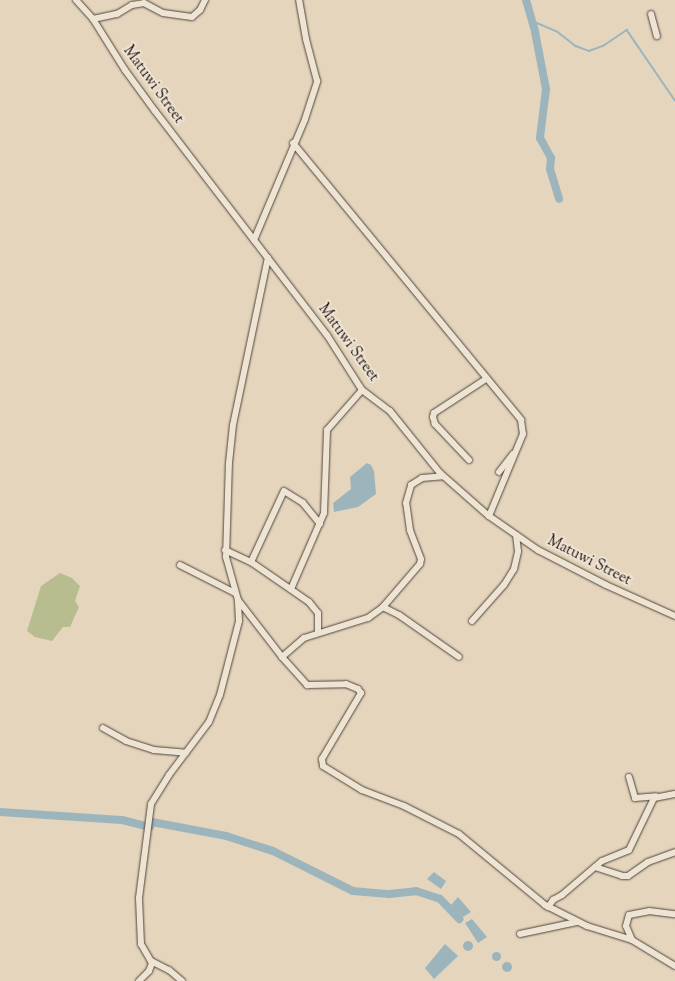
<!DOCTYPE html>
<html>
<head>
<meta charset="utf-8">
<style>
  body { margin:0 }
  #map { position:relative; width:675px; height:981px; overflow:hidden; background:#e5d5bd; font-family:"Sorts Mill Goudy",serif }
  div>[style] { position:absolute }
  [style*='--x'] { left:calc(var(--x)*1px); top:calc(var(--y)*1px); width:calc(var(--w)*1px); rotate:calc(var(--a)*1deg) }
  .green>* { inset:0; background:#b7bd8f }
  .water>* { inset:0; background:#9cb5bd }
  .round { border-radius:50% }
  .stream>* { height:1.5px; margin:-0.75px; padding:0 0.75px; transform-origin:0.75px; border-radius:0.75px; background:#9cb5bd }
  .river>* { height:8px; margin:-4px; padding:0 4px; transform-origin:4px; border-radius:4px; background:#9cb5bd }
  .roads { filter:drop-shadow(0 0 1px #51443a) drop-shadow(0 0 1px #51443a) }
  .minor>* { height:6px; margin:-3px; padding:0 3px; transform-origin:3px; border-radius:3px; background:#eee4d4 }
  span { translate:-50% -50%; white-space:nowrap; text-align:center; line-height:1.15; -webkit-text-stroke:4px #eee4d4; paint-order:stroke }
  .street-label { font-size:15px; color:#20130e }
</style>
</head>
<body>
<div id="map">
  <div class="green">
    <div style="clip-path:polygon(60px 573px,72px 578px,80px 586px,75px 601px,79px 607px,70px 627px,63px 627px,52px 641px,35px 637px,27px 631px,41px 586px)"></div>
  </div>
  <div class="water">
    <div style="clip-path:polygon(367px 463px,371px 465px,374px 471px,376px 494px,358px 507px,334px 512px,333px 503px,351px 489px,350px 477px)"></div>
    <div style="clip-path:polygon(434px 872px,446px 881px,441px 889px,427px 879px)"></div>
    <div style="clip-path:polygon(458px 897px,471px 912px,463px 917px,451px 905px)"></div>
    <div style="clip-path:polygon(472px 919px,487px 937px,478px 943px,465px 923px)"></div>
    <div class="round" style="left:463px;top:941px;width:10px;height:10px"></div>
    <div style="clip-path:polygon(445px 944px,458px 956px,434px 979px,425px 968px)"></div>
    <div class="round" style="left:491.5px;top:951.5px;width:9px;height:9px"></div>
    <div class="round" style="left:502px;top:962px;width:10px;height:10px"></div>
  </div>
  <div class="stream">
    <div style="--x:530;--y:20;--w:30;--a:23"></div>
    <div style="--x:558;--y:32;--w:23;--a:38"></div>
    <div style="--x:576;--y:46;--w:14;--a:21"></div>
    <div style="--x:589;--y:51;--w:15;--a:-20"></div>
    <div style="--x:603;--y:46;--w:29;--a:-34"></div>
    <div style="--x:627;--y:30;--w:85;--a:55.6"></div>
  </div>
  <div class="river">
    <div style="--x:526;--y:0;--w:33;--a:74"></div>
    <div style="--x:535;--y:32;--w:58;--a:79.1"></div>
    <div style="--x:546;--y:89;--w:49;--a:97"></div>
    <div style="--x:540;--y:138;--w:23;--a:61"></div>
    <div style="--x:551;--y:158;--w:11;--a:95"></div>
    <div style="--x:550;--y:169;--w:31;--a:73"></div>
    <div style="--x:0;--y:812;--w:122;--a:3.8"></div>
    <div style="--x:122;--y:820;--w:25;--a:14"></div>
    <div style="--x:150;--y:827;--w:5;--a:-68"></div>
    <div style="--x:152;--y:822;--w:75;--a:10.7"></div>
    <div style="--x:226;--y:836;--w:49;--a:17.7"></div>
    <div style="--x:273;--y:851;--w:89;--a:26.6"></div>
    <div style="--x:353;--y:891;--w:36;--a:5"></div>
    <div style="--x:389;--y:894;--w:27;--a:-6"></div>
    <div style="--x:416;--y:891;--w:25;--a:18"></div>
    <div style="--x:440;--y:899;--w:28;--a:46"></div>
  </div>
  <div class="roads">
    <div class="minor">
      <div style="--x:76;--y:0;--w:25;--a:48"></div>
      <div style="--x:93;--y:19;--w:60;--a:57.9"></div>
      <div style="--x:125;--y:70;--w:51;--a:53.8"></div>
      <div style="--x:155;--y:111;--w:282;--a:52.5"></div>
      <div style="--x:327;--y:335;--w:65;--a:57.5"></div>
      <div style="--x:362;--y:390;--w:35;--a:37"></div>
      <div style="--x:390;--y:411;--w:80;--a:51.1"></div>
      <div style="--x:440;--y:473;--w:65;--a:41.3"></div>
      <div style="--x:489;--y:516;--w:60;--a:34.8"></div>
      <div style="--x:538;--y:550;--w:76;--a:27.2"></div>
      <div style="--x:606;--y:585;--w:76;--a:24.2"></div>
      <div style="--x:651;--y:14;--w:23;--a:75"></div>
      <div style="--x:93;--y:19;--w:25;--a:-12"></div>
      <div style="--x:117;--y:14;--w:17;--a:-31"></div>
      <div style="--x:132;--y:5;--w:12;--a:-9"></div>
      <div style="--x:144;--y:3;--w:21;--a:28"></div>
      <div style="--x:163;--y:13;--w:29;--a:8"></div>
      <div style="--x:192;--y:17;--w:11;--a:-41"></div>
      <div style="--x:200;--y:10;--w:11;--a:-63"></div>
      <div style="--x:293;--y:143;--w:359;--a:50.5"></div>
      <div style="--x:521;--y:420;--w:14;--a:82"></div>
      <div style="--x:523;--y:434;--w:89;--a:112.5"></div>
      <div style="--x:254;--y:240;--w:131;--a:-67.1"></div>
      <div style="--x:305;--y:119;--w:40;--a:-72"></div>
      <div style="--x:317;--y:81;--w:43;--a:-104.7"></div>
      <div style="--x:306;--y:39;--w:40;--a:-100"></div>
      <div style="--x:469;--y:460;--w:50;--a:-133.4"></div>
      <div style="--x:435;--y:424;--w:7;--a:-106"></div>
      <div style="--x:433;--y:417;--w:4;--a:-76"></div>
      <div style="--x:434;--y:413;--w:62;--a:-33.2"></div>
      <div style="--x:499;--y:472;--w:23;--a:-52"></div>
      <div style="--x:225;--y:550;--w:29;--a:25"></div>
      <div style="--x:251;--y:562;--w:70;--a:34.6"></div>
      <div style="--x:309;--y:602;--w:14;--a:51"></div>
      <div style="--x:318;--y:613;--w:19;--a:90"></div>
      <div style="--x:251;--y:562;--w:78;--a:-65.1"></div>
      <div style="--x:284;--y:491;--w:22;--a:32"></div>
      <div style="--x:303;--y:503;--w:27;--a:51"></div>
      <div style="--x:180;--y:565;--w:62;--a:27"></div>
      <div style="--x:291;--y:589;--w:83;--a:-66.5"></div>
      <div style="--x:324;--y:513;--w:83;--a:-87.9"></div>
      <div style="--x:327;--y:430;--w:53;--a:-48.8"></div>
      <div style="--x:238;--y:600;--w:72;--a:52.3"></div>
      <div style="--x:282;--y:657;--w:29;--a:-41"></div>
      <div style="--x:304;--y:638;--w:67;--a:-17.4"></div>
      <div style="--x:368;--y:618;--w:19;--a:-36"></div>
      <div style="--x:383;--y:607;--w:57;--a:-49.3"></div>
      <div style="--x:420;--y:564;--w:5;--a:-79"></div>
      <div style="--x:421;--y:559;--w:31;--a:-111"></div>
      <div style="--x:410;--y:530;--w:27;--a:-98"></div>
      <div style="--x:406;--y:503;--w:19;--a:-74"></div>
      <div style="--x:411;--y:485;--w:13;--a:-32"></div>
      <div style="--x:422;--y:478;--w:21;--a:-5"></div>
      <div style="--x:383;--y:607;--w:18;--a:27"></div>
      <div style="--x:399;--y:615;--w:73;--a:35"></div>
      <div style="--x:472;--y:621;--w:48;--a:-48.4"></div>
      <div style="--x:504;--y:585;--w:19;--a:-58"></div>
      <div style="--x:514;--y:569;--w:18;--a:-77"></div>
      <div style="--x:518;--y:551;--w:16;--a:-97"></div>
      <div style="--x:282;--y:657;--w:38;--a:48"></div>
      <div style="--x:307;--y:685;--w:39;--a:-1"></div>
      <div style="--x:346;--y:684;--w:13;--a:23"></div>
      <div style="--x:358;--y:689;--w:5;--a:53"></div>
      <div style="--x:361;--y:693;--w:77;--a:120.6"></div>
      <div style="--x:322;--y:759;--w:7;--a:82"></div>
      <div style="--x:323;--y:766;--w:46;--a:31.6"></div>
      <div style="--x:362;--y:790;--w:45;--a:20.9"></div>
      <div style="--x:404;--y:806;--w:62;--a:27"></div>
      <div style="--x:459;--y:834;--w:112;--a:39.5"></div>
      <div style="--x:545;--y:905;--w:47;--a:26.6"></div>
      <div style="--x:587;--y:926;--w:47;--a:17.3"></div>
      <div style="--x:632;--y:940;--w:50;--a:31.2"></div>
      <div style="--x:103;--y:728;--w:26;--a:29"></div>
      <div style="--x:126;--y:741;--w:29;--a:18"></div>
      <div style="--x:154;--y:750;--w:32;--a:5"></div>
      <div style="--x:629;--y:777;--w:22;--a:74"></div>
      <div style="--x:635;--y:798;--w:21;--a:-5"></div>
      <div style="--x:595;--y:867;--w:28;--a:18"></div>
      <div style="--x:622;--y:876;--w:6;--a:0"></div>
      <div style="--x:628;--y:876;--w:24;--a:-35"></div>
      <div style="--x:648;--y:862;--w:29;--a:-20"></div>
      <div style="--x:548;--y:907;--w:9;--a:-54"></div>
      <div style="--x:553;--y:900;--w:10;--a:-29"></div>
      <div style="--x:562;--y:895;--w:52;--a:-40.4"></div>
      <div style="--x:602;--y:861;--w:29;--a:-22"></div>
      <div style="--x:629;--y:850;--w:58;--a:-64.3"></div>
      <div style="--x:654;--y:798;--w:21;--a:-11"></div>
      <div style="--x:520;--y:934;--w:58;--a:-11.9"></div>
      <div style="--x:632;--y:940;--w:15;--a:-113"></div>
      <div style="--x:626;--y:926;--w:11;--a:-75"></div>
      <div style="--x:629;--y:915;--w:20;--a:-11"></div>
      <div style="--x:649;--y:911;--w:26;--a:7"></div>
      <div style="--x:151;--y:961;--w:20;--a:27"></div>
      <div style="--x:169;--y:970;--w:17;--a:40"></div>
      <div style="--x:139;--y:981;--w:14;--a:-45"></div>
      <div style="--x:149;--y:971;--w:9;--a:-69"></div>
      <div style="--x:152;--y:963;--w:22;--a:-120"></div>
      <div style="--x:141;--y:944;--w:46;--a:-92.5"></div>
      <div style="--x:139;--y:898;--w:95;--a:-82.7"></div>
      <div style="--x:151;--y:804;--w:34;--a:-58"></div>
      <div style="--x:169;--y:775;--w:66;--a:-53"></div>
      <div style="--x:209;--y:722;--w:29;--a:-68"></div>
      <div style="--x:220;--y:695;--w:76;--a:-75.6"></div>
      <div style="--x:239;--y:621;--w:21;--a:-93"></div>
      <div style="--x:238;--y:600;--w:45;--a:-105.6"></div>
      <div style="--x:226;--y:557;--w:94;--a:-88.2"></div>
      <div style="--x:229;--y:463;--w:38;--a:-84"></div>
      <div style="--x:233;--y:425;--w:171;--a:-78.2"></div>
    </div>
  </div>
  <div class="street-label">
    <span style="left:153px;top:85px;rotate:54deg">Matuwi Street</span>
    <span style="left:348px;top:343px;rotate:54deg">Matuwi Street</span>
    <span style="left:589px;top:561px;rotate:27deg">Matuwi Street</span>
  </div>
</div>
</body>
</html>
